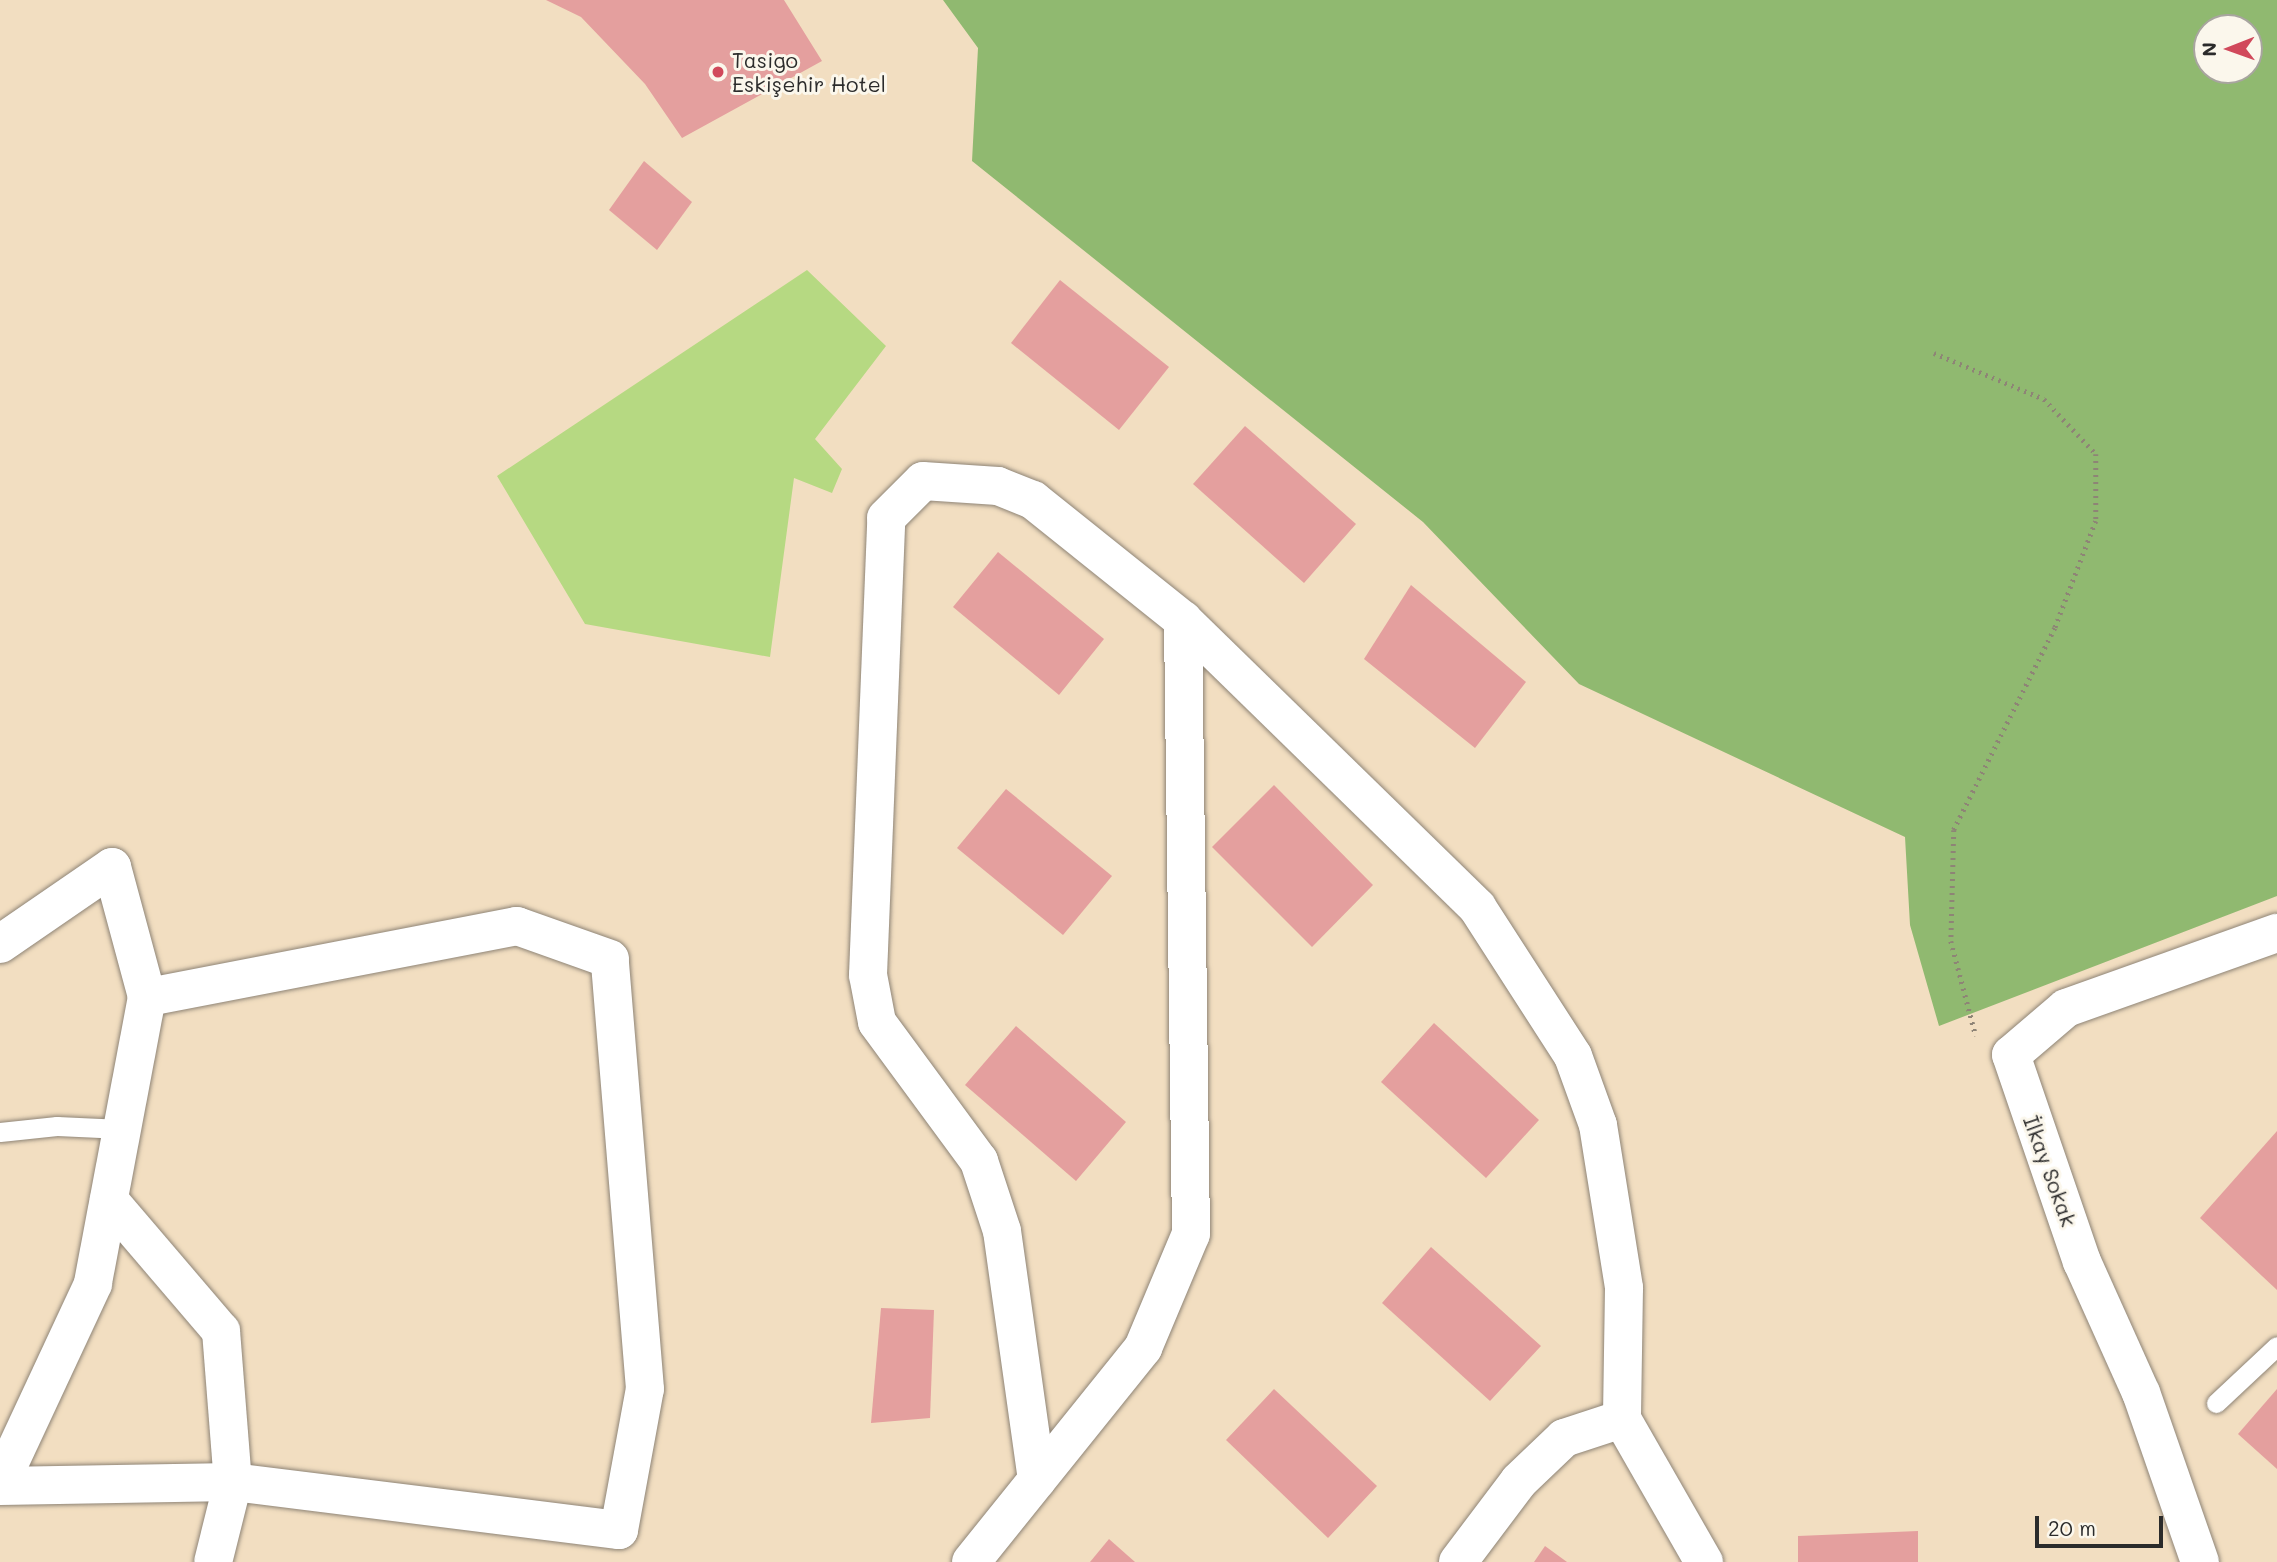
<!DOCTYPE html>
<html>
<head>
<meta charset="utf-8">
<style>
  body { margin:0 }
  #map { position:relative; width:2277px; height:1562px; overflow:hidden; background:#f2dec1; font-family:Mali,sans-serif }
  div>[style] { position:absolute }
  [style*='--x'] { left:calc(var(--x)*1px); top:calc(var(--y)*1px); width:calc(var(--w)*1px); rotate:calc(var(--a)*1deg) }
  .green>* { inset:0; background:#b6d982 }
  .forest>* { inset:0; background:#90b970 }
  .building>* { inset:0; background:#e49f9e }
  .path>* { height:4.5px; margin-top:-2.25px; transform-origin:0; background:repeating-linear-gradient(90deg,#8e8476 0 2px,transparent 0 7px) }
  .roads { filter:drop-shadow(0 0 2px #8e8476) drop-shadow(0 0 2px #8e8476) }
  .service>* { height:19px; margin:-9.5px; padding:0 9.5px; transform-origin:9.5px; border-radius:9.5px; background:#fff }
  .minor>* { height:38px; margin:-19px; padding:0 19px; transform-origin:19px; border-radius:19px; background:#fff }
  .dots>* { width:19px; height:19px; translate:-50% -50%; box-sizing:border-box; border:4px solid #fbf7ec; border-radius:50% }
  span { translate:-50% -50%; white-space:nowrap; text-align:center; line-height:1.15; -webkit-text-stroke:6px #fbf7ec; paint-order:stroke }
  .poi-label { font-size:21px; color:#2b2b2b }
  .left { translate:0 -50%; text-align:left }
  .street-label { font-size:21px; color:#2b2b2b }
  .north { position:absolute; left:2193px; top:14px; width:70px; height:70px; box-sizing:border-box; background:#fbf7ec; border:2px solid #a8a59f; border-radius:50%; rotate:269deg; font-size:19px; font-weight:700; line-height:28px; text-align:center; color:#2b2b2b }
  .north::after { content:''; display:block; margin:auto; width:24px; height:32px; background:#d1495b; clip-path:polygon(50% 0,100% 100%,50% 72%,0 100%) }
  .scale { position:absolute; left:2035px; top:1516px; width:128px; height:32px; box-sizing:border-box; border:4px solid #2b2b2b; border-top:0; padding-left:9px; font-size:21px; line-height:24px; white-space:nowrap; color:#2b2b2b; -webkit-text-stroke:5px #fbf7ec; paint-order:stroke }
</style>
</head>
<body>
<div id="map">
  <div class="green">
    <div style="clip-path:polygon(807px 270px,886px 346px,815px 439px,842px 469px,832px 493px,794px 478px,770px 657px,585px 624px,497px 476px)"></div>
  </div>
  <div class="forest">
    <div style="clip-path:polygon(evenodd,943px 0,2277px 0,2277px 896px,1939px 1026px,1910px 925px,1905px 837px,1579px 684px,1423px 522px,972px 161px,978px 48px,943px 0,2207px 28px,2249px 28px,2249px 70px,2207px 70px,2207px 28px)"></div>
  </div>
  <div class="building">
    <div style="clip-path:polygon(546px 0,784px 0,822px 61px,682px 138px,645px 84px,581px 17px)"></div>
    <div style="clip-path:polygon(644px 161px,692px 202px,657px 250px,609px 210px)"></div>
    <div style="clip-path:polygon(1060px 280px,1169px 367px,1119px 430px,1011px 343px)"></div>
    <div style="clip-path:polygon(1245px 426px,1356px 524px,1304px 583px,1193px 484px)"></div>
    <div style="clip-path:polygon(998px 552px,1104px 639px,1059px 695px,953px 607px)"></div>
    <div style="clip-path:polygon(1411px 585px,1526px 682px,1475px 748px,1364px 659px)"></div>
    <div style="clip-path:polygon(1274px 785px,1373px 885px,1312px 947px,1212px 847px)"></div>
    <div style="clip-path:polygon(1006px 789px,1112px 876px,1063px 935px,957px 848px)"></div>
    <div style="clip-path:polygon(1434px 1023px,1539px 1120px,1486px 1178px,1381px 1082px)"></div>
    <div style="clip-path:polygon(1016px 1026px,1126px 1122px,1076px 1181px,965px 1085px)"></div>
    <div style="clip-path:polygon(2277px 1131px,2277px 1290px,2200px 1218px)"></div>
    <div style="clip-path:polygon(1431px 1247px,1541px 1346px,1490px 1401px,1382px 1303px)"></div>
    <div style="clip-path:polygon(881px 1308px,934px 1310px,930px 1418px,871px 1423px)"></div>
    <div style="clip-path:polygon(1274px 1389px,1377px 1486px,1328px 1538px,1226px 1440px)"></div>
    <div style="clip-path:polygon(2277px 1389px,2277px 1469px,2238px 1434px)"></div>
    <div style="clip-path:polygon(1918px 1531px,1918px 1562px,1798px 1562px,1798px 1536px)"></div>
    <div style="clip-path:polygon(1109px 1539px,1135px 1562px,1090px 1562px)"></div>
    <div style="clip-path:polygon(1545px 1546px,1567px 1562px,1534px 1562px)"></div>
  </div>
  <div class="path">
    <div style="--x:1934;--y:353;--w:119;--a:22.7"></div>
    <div style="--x:2044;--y:399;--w:76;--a:46.6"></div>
    <div style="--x:2096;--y:454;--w:67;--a:90"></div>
    <div style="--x:2096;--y:521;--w:115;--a:111"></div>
    <div style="--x:2055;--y:628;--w:226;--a:116.6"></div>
    <div style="--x:1954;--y:830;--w:111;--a:91.5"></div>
    <div style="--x:1951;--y:941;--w:98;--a:75.3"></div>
  </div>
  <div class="roads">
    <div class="service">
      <div style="--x:0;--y:1132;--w:57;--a:-6"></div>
      <div style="--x:57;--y:1126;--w:65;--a:2.6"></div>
      <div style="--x:2216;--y:1403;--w:83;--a:-43.1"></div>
    </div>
    <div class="minor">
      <div style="--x:0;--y:944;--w:136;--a:-34.5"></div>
      <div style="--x:112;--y:867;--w:135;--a:74.9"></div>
      <div style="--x:147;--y:997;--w:292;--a:100.7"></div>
      <div style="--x:93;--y:1284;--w:220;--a:115"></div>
      <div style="--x:109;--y:1200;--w:172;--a:49.5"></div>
      <div style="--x:221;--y:1331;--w:151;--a:85.5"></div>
      <div style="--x:233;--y:1482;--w:389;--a:7.1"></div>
      <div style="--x:619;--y:1530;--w:143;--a:-79.6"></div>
      <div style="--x:645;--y:1389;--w:431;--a:-94.7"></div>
      <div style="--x:610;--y:959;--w:99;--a:-160.5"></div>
      <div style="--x:517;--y:926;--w:377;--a:169.1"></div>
      <div style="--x:1037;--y:1480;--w:251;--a:-98"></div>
      <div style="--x:1002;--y:1231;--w:74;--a:-108.2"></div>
      <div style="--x:979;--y:1161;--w:172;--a:-126.3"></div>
      <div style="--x:877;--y:1022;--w:48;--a:-100.8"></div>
      <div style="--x:868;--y:975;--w:457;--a:-87.7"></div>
      <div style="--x:886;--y:518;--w:52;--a:-45"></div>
      <div style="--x:923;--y:481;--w:75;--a:3.8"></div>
      <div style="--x:998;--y:486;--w:38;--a:22"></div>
      <div style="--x:1033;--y:500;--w:192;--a:38.7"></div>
      <div style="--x:1183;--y:620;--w:411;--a:44.3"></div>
      <div style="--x:1477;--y:907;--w:177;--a:57.2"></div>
      <div style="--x:1573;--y:1056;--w:73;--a:70.1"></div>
      <div style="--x:1598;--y:1125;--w:165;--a:80.9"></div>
      <div style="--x:1624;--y:1288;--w:131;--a:90.9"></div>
      <div style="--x:1622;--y:1419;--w:165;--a:60.2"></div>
      <div style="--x:0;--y:1486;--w:233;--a:-1"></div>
      <div style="--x:233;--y:1482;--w:82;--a:104"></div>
      <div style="--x:971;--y:1562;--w:275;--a:-51.2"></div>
      <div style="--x:1143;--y:1348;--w:124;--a:-67.2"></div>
      <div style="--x:1191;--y:1234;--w:614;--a:-90.75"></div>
      <div style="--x:1458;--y:1562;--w:101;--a:-53"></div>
      <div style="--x:1519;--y:1481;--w:62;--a:-43.7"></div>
      <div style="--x:1564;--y:1438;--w:61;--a:-18.1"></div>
      <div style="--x:2200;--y:1562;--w:179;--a:-109.2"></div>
      <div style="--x:2141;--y:1393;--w:144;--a:-114.2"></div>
      <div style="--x:2082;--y:1262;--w:219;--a:-108.9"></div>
      <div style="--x:2011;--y:1055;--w:72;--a:-40.5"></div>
      <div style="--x:2066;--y:1008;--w:224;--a:-19.6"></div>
    </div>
  </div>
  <div class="dots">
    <div style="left:718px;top:72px;background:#d1495b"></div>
  </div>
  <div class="poi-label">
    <span class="left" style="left:732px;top:72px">Tasigo<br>Eskişehir Hotel</span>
  </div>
  <div class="street-label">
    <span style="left:2050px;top:1171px;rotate:70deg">İlkay Sokak</span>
  </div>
  <div class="north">N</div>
  <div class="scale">20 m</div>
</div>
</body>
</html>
